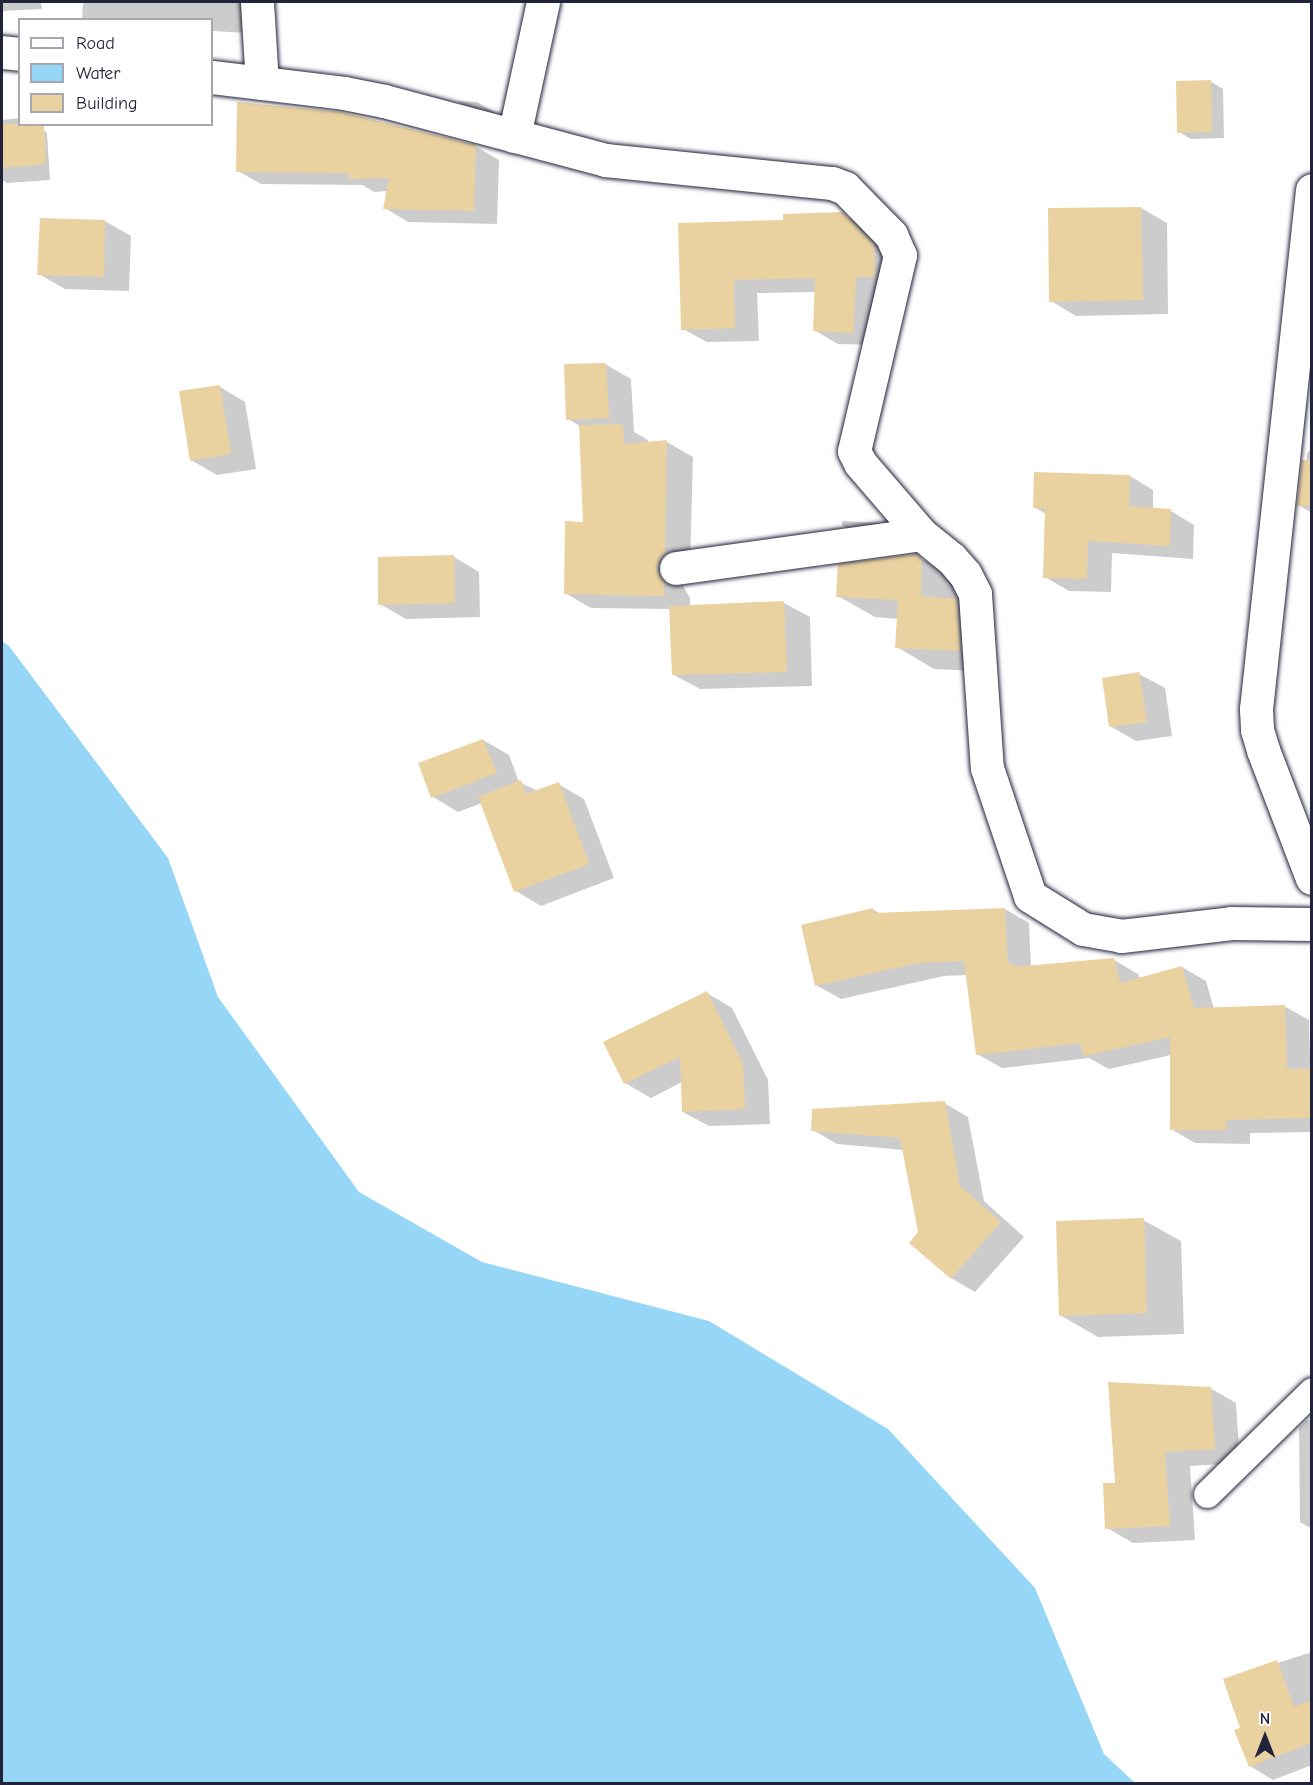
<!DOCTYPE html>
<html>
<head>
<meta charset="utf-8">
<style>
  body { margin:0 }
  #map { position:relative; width:1313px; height:1785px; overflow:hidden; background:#fff; font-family:"Comic Neue",sans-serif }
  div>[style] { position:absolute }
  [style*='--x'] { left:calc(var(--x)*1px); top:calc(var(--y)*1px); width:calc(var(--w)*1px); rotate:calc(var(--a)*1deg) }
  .water>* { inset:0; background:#96d7f7 }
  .shadow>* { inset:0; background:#0003 }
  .building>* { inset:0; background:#ead2a0 }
  .roads { filter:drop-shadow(0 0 2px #22223b) drop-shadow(0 0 2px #22223b) }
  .service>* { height:27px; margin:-13.5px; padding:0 13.5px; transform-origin:13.5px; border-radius:13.5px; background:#fff }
  .minor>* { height:33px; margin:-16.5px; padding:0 16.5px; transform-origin:16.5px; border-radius:16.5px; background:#fff }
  span { translate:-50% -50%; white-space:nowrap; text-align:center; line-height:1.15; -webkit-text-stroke:4.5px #fff; paint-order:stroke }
  .frame { position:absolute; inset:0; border:3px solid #22223b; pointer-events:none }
  .legend { position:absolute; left:18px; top:18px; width:195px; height:108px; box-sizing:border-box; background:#fff; border:2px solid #a7a7b1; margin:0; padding:8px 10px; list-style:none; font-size:18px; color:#22223b }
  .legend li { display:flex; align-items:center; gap:12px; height:30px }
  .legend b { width:30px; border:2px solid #a7a7b1 }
  .north { position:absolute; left:1235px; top:1707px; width:60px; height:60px; -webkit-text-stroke:4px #fff; paint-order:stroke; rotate:0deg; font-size:16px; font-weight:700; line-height:24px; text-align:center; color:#22223b }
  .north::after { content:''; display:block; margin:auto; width:21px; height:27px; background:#22223b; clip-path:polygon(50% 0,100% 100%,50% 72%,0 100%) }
</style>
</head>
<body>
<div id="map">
  <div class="water">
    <div style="clip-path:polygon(2px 641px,9px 646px,168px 858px,218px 997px,359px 1192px,482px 1262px,709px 1321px,888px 1429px,1035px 1588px,1104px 1754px,1135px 1783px,2px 1783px)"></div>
  </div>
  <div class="shadow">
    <div style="clip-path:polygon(2px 2px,41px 2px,42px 9px,2px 11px)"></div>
    <div style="clip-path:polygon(83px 2px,267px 2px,265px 34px,212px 31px,212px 20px,82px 20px)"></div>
    <div style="clip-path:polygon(1210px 81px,1223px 89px,1224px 138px,1191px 139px,1179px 132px)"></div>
    <div style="clip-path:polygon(457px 101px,477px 102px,502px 117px,479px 114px)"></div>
    <div style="clip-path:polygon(20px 118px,20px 124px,33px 124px,47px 133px,50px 180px,7px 183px,2px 180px,2px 120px)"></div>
    <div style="clip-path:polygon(475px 146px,499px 160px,497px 224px,408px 222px,385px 208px,388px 191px,374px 192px,363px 185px,261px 184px,238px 171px)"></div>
    <div style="clip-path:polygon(1141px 208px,1167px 223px,1168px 314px,1076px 316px,1051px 301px)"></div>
    <div style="clip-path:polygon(842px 214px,867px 228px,898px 260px,877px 345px,838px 344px,814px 330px,816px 292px,757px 293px,759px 341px,707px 342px,683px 329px,785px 221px)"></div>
    <div style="clip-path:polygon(105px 221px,131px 236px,129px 291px,65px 289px,39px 274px)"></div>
    <div style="clip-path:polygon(605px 364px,631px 379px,634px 432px,648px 440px,648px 444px,667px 442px,693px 457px,690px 568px,684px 575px,683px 586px,690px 598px,690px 606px,784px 603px,810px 617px,812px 686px,700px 689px,674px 675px,671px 609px,591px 608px,565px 593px,584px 523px,580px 426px,568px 419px)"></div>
    <div style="clip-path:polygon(220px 387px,245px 402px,256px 469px,217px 475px,191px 460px)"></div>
    <div style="clip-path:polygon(1308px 451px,1312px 451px,1312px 513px,1298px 505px)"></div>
    <div style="clip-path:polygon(1130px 476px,1153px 490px,1153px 510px,1171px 511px,1194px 525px,1193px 559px,1112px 553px,1111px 592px,1069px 591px,1045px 577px,1046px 514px,1034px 507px)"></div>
    <div style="clip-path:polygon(842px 521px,877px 523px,912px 542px,879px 547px,842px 525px)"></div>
    <div style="clip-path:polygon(915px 555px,960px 582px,959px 602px,994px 622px,997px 672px,934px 669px,897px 647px,898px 619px,875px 617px,838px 596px)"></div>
    <div style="clip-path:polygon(454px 557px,479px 572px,480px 617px,406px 619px,380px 604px)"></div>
    <div style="clip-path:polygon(1139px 674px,1165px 688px,1172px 736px,1136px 741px,1110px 726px)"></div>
    <div style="clip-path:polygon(483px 740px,509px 755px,519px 782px,538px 791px,558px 784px,584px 799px,614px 878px,541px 906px,516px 891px,482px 803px,458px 812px,433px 797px)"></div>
    <div style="clip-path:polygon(872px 909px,881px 914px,1005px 909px,1029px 923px,1031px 967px,1114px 960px,1138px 974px,1140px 979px,1182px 967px,1206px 981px,1214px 1009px,1284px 1006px,1309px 1020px,1312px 1132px,1250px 1133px,1250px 1144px,1195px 1143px,1171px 1129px,1171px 1055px,1109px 1069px,1089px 1058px,1002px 1068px,977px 1054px,967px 975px,944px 976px,841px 999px,816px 985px)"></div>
    <div style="clip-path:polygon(707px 993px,732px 1008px,768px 1080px,770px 1124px,709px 1126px,683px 1112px,682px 1082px,651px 1098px,625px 1083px)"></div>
    <div style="clip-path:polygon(944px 1103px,968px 1117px,984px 1201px,1024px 1237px,975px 1292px,951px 1278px,920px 1233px,904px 1150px,837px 1144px,813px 1130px)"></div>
    <div style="clip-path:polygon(1143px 1220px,1181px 1241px,1184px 1334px,1098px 1337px,1060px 1315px)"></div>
    <div style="clip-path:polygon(1210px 1388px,1236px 1403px,1240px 1463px,1190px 1466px,1195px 1540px,1133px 1543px,1107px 1528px,1116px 1484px)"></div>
    <div style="clip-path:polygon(1307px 1420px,1312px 1420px,1312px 1529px,1300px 1522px,1299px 1428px)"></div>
    <div style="clip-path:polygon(1312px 1652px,1312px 1765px,1273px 1780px,1250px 1766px,1242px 1728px,1225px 1680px)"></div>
  </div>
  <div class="building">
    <div style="clip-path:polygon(1211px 80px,1212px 132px,1177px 133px,1176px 81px)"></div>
    <div style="clip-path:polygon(237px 102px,341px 112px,476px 145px,474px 211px,383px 209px,389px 178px,349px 179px,349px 173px,236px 172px)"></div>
    <div style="clip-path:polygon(2px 124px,44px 124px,46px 164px,2px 168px)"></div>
    <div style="clip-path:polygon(1141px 207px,1143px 300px,1049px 302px,1048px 208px)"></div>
    <div style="clip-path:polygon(843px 212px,874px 245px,875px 277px,856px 277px,853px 333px,813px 331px,815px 278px,734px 280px,735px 328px,681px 330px,678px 223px,783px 220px,783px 214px)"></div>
    <div style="clip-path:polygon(40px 218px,105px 220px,104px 277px,37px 275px)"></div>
    <div style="clip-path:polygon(606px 363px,609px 418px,566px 420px,564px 364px)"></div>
    <div style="clip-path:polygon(220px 385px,231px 454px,190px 461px,179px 391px)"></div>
    <div style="clip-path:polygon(623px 424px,624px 444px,667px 440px,665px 553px,659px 560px,657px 570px,664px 582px,664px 596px,564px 594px,565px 521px,583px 522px,579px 425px)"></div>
    <div style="clip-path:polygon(1302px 460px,1311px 461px,1311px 506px,1297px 506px)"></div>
    <div style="clip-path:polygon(1034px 472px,1130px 475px,1129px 506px,1171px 509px,1170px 546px,1088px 541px,1087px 579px,1043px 578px,1045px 509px,1033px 508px)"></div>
    <div style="clip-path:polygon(916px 554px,922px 559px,921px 596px,957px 599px,960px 651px,895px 648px,898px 600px,836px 597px,838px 564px)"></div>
    <div style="clip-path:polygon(454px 555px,455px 603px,378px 605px,378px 557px)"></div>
    <div style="clip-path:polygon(784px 601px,787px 672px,672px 675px,669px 606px)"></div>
    <div style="clip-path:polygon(1139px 672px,1147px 722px,1109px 727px,1102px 678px)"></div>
    <div style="clip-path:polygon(483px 739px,497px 773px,431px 798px,418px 763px)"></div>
    <div style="clip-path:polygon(521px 780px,526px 794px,559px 782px,589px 864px,514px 892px,478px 797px)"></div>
    <div style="clip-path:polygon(873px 908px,874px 913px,1005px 908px,1008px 964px,1014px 964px,1014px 967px,1114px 958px,1120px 983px,1182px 966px,1194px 1008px,1285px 1005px,1287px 1069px,1310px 1069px,1311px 1118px,1227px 1120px,1226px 1130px,1170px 1130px,1170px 1037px,1084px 1056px,1080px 1043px,976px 1055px,964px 961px,918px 963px,815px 986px,801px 925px)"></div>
    <div style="clip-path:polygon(707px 991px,743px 1064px,745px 1109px,682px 1112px,680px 1057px,624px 1084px,603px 1042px)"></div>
    <div style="clip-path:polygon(945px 1101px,960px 1186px,1001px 1222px,951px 1279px,909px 1243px,918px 1232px,900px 1138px,811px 1131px,812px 1109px)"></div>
    <div style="clip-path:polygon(1144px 1218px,1147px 1313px,1059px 1316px,1056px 1221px)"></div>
    <div style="clip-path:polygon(1108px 1382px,1211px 1387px,1215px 1449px,1165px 1452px,1170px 1526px,1105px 1529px,1103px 1483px,1115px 1483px)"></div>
    <div style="clip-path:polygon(1277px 1660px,1294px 1707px,1311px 1700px,1311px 1743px,1249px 1767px,1234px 1730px,1240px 1728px,1223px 1679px)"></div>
  </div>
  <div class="roads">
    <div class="service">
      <div style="--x:1207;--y:1494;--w:147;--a:-44.4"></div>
    </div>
    <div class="minor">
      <div style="--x:257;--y:2;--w:81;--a:86.5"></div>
      <div style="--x:2;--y:52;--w:18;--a:6"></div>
      <div style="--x:212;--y:77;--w:133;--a:6.9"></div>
      <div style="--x:344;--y:93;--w:41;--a:11.3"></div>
      <div style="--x:384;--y:101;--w:229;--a:14.9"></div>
      <div style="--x:605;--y:160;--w:228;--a:5.8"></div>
      <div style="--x:832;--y:183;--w:14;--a:21"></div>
      <div style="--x:845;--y:188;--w:66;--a:45.6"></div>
      <div style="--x:891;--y:235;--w:22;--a:66"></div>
      <div style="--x:900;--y:255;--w:201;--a:103.2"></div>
      <div style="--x:854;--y:451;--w:13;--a:63"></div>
      <div style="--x:860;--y:463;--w:94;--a:49.3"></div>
      <div style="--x:921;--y:534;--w:38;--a:39"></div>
      <div style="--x:951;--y:558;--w:21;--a:49"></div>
      <div style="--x:965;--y:574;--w:22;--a:63"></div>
      <div style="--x:975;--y:594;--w:174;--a:86.1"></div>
      <div style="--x:987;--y:768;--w:135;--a:71.4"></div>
      <div style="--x:1030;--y:896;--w:62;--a:31.9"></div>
      <div style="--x:1083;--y:929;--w:39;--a:10"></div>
      <div style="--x:1121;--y:936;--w:111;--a:-6.7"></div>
      <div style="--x:1231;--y:923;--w:81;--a:0.7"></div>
      <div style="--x:514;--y:136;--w:137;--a:-77.8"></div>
      <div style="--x:1312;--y:190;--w:522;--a:96.16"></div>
      <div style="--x:1256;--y:709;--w:21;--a:87"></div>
      <div style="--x:1257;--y:730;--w:21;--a:73"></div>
      <div style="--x:1263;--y:750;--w:137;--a:69.1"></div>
      <div style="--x:676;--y:568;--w:247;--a:-7.9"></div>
    </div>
  </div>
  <div class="frame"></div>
  <ul class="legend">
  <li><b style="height:8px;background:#fff"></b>Road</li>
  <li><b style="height:16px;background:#96d7f7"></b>Water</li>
  <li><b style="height:16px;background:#ead2a0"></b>Building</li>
  </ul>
  <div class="north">N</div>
</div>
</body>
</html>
